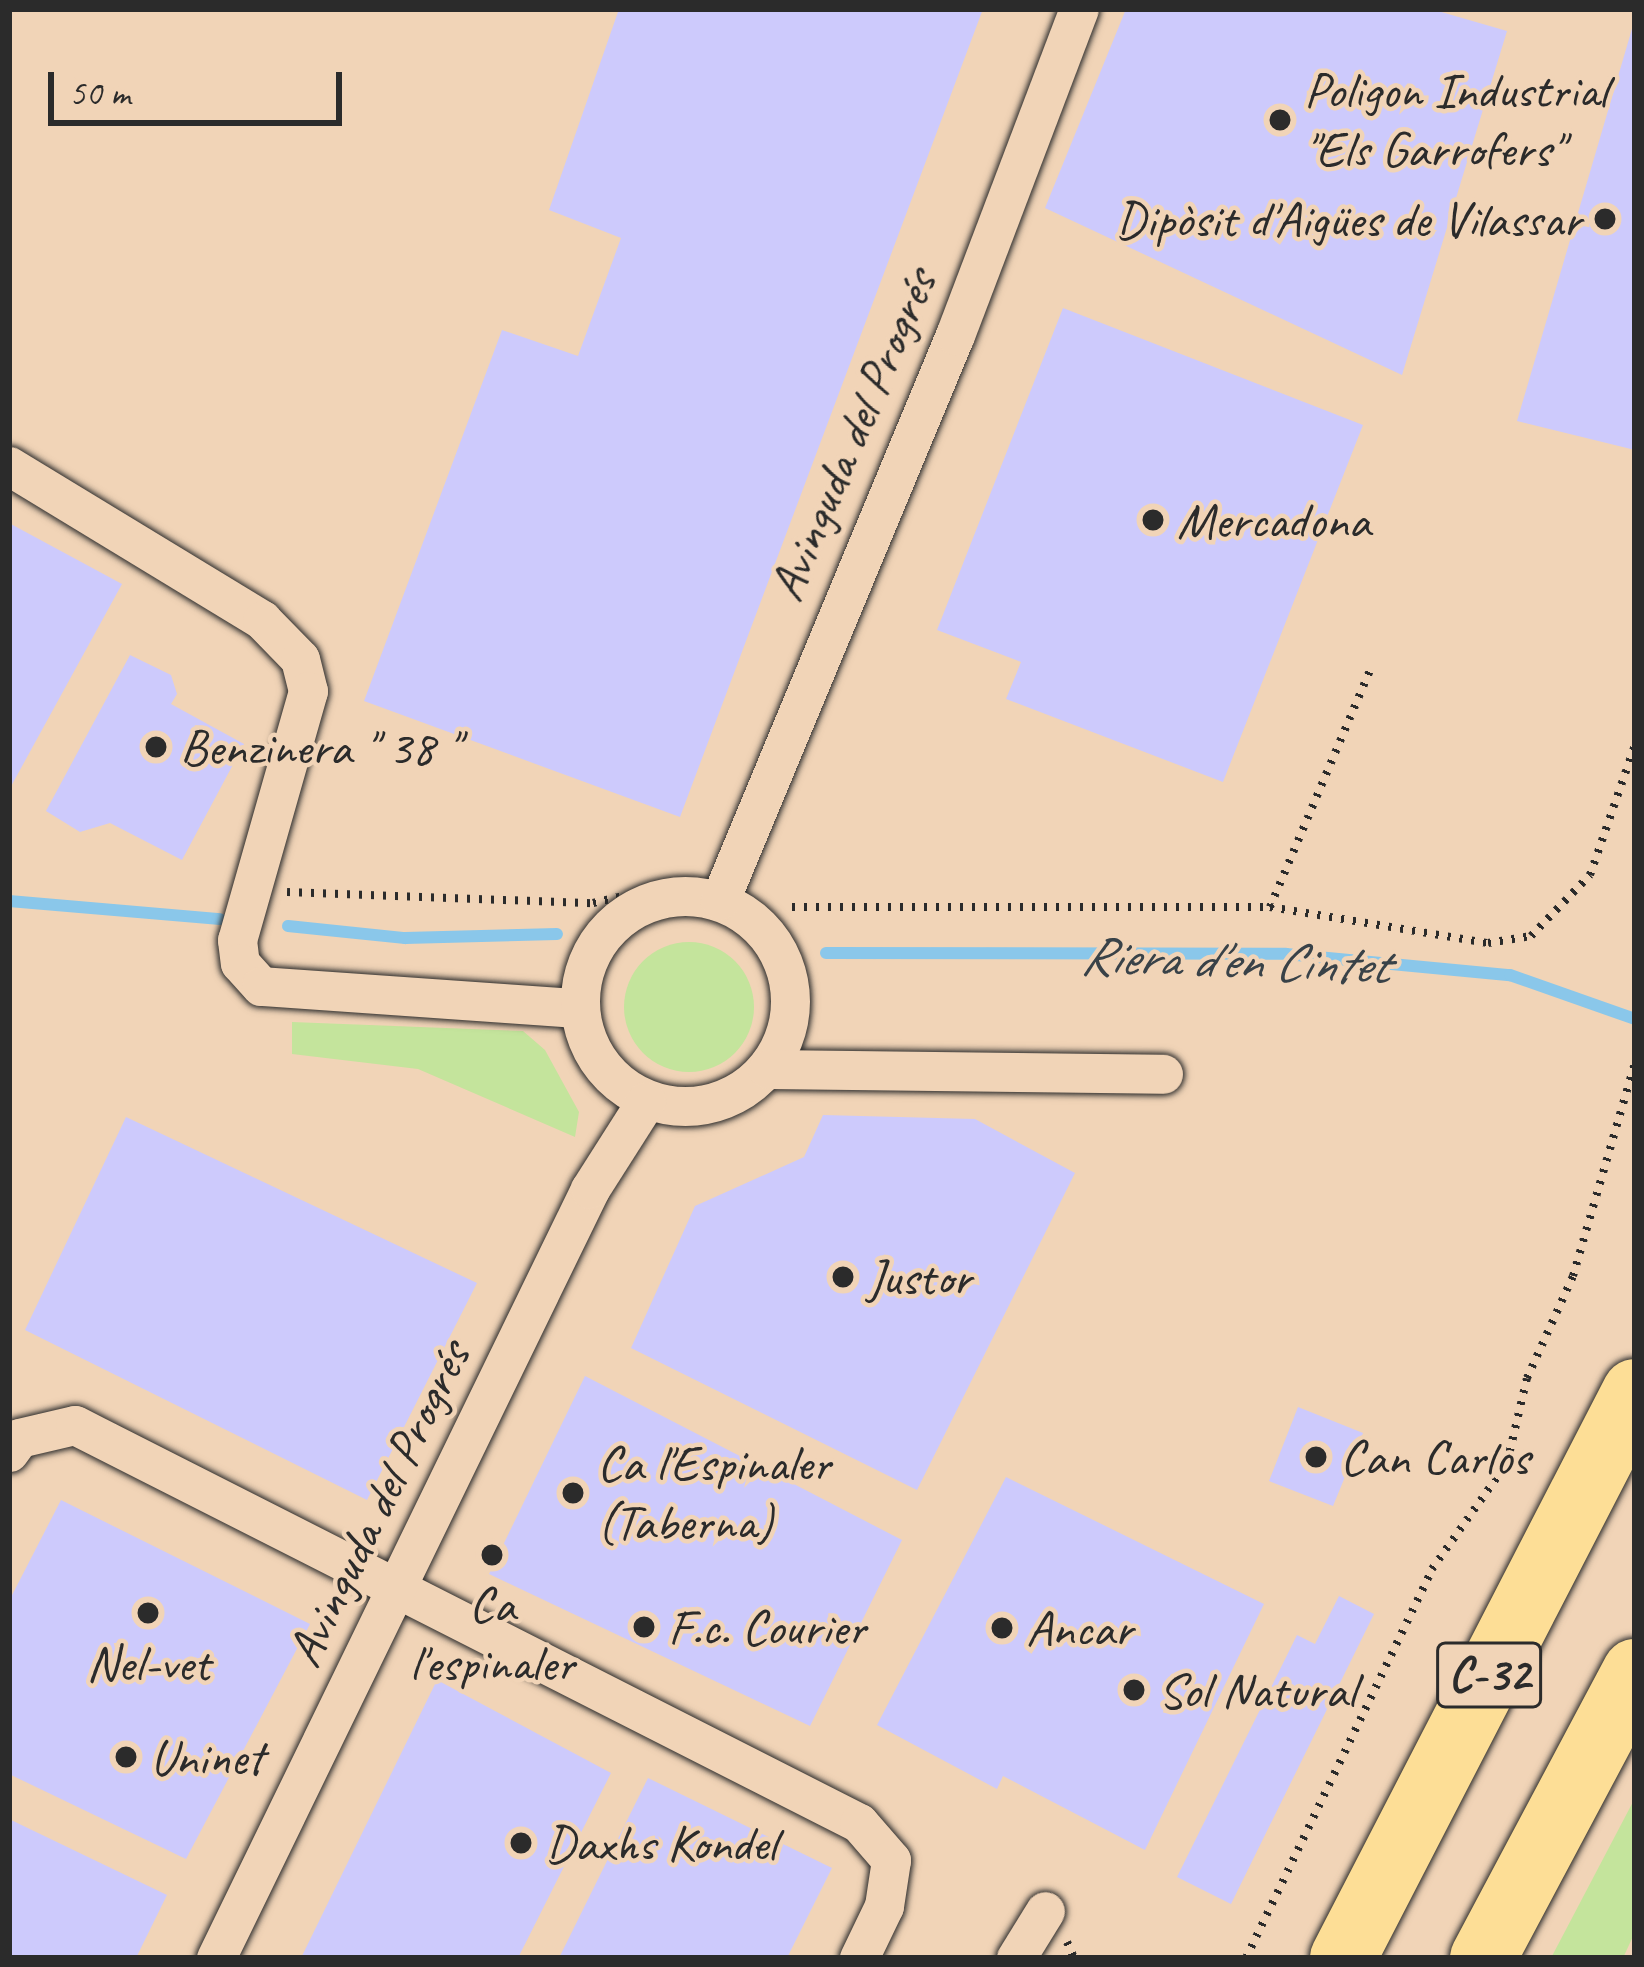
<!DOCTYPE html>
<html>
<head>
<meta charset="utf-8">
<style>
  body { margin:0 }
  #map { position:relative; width:1644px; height:1967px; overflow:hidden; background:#f1d4b7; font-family:Caveat,sans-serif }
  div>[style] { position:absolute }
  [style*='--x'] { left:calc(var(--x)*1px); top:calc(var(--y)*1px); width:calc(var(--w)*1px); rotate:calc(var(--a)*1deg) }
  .green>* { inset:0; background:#c4e49c }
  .round { border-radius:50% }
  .stream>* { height:12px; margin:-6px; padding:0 6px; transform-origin:6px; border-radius:6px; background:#8ac7ea }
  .building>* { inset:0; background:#cdcafc }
  .path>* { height:8px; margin-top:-4px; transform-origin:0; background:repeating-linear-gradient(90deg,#2b2b2b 0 3px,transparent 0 12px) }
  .roads { filter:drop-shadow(0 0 3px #2b2b2b) drop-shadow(0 0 3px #2b2b2b) }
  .minor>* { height:39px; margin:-19.5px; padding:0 19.5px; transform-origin:19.5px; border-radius:19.5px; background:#f1d4b7 }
  .minor>.ring { margin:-19.5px; padding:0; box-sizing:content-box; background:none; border:39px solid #f1d4b7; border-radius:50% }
  .motorway>* { height:66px; margin:-33px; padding:0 33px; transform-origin:33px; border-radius:33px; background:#fdde96 }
  .dots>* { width:33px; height:33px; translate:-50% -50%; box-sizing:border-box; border:6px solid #f1d4b7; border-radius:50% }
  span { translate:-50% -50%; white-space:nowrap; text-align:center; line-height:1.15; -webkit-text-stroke:9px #f1d4b7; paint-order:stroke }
  .shield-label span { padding:3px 9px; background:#f1d4b7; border:3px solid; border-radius:9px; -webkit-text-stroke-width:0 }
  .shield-label { font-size:48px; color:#2b2b2b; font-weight:700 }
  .poi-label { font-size:51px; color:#2b2b2b }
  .left { translate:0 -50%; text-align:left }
  .right { translate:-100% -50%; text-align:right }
  .street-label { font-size:51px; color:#2b2b2b }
  .water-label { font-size:54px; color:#394248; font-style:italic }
  .frame { position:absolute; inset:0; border:12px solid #2b2b2b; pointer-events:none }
  .scale { position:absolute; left:48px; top:72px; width:294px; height:54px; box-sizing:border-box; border:6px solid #2b2b2b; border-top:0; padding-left:15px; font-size:36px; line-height:42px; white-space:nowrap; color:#2b2b2b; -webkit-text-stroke:9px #f1d4b7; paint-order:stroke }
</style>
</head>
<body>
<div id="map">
  <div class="green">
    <div class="round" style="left:624px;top:942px;width:130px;height:130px"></div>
    <div style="clip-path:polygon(292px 1022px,523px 1031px,545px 1050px,579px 1112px,575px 1137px,418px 1069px,292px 1054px)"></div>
    <div style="clip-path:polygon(1635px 1798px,1635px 1932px,1623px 1958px,1551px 1958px)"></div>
  </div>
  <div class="stream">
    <div style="--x:9;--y:901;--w:212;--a:4.9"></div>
    <div style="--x:288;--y:926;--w:118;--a:5.9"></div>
    <div style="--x:405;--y:938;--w:152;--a:-1.5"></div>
    <div style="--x:826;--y:953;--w:460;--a:0.1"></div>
    <div style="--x:1286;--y:954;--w:225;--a:5.4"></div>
    <div style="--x:1510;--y:975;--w:133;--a:19.4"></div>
  </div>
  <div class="building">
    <div style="clip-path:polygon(619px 9px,983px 9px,680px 817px,364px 701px,502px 330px,578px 356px,621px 238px,549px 210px)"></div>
    <div style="clip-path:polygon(1126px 9px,1431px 9px,1507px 31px,1402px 375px,1045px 208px)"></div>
    <div style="clip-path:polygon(1634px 22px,1635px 22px,1635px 450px,1517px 421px)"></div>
    <div style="clip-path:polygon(1063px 308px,1363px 425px,1223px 782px,1006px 699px,1021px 662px,937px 630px)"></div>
    <div style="clip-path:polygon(9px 523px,122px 584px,9px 790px)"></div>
    <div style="clip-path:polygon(130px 655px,171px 675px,177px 694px,171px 704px,244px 744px,182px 860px,110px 823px,80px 832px,46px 811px)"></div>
    <div style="clip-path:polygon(823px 1115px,975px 1119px,1075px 1173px,917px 1490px,631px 1348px,695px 1206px,804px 1157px)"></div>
    <div style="clip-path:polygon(126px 1117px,477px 1283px,367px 1500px,25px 1330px)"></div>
    <div style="clip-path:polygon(585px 1376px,902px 1540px,810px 1726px,489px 1574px)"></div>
    <div style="clip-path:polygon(1298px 1407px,1363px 1433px,1333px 1506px,1269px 1481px)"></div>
    <div style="clip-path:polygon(1006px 1477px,1264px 1604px,1145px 1850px,1003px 1776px,997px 1789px,877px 1725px)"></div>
    <div style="clip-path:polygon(61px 1500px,310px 1624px,186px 1859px,9px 1774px,9px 1601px)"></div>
    <div style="clip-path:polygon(1339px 1596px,1374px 1614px,1231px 1904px,1177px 1877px,1297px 1635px,1315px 1644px)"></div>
    <div style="clip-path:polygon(437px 1680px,611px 1773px,518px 1958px,301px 1958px)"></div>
    <div style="clip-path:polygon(648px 1778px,832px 1868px,787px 1958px,559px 1958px)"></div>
    <div style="clip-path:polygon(9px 1819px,167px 1895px,136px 1958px,9px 1958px)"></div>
  </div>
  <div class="path">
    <div style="--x:287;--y:892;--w:306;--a:2.1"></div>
    <div style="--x:593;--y:903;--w:98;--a:-12.9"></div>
    <div style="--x:792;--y:907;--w:478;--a:0"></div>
    <div style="--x:1270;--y:907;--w:221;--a:9.4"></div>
    <div style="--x:1488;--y:943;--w:44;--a:-9.2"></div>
    <div style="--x:1531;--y:936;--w:85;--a:-46"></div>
    <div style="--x:1590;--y:875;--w:138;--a:-70.9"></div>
    <div style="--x:1270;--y:907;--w:259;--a:-67.1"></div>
    <div style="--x:1067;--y:1942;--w:17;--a:66"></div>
    <div style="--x:1246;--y:1958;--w:431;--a:-64.4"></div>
    <div style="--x:1432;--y:1569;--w:130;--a:-54.7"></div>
    <div style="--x:1507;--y:1463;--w:87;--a:-76.8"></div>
    <div style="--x:1527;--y:1378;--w:112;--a:-65.7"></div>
    <div style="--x:1573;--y:1276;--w:223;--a:-73.8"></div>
  </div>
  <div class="roads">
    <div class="minor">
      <div style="--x:9;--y:466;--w:296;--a:31.3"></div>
      <div style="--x:262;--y:620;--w:54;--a:45.7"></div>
      <div style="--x:300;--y:659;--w:33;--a:76"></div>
      <div style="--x:308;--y:691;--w:259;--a:105.9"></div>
      <div style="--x:237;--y:940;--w:23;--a:83"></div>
      <div style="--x:240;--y:963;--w:31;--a:48"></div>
      <div style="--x:261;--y:986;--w:319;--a:4"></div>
      <div class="ring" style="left:580px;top:896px;width:171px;height:171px"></div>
      <div style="--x:720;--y:900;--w:612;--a:-67.42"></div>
      <div style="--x:955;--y:335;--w:349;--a:-69.2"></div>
      <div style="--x:768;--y:1069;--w:395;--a:0.7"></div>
      <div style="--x:9;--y:1452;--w:17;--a:-54"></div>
      <div style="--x:19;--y:1438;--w:57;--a:-13.1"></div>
      <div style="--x:75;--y:1425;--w:879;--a:26.91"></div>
      <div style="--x:859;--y:1823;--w:49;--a:49.1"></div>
      <div style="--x:891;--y:1860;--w:47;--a:98.7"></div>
      <div style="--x:884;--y:1906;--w:58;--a:115.7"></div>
      <div style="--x:216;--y:1958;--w:855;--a:-64.06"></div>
      <div style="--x:590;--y:1189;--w:104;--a:-57.5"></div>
      <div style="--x:1016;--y:1958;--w:55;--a:-58.3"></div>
    </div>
    <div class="motorway">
      <div style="--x:1343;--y:1958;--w:637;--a:-62.71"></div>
      <div style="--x:1483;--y:1958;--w:324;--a:-62"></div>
    </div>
  </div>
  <div class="dots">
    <div style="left:1280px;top:120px;background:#2b2b2b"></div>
    <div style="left:1605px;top:219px;background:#2b2b2b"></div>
    <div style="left:1153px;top:520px;background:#2b2b2b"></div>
    <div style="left:156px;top:747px;background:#2b2b2b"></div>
    <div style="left:843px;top:1277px;background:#2b2b2b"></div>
    <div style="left:1316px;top:1457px;background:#2b2b2b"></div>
    <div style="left:573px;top:1493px;background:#2b2b2b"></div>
    <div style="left:492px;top:1555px;background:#2b2b2b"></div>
    <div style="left:148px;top:1613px;background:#2b2b2b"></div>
    <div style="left:644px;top:1627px;background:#2b2b2b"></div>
    <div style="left:1002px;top:1628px;background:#2b2b2b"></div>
    <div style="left:1134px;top:1690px;background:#2b2b2b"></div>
    <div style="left:126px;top:1757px;background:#2b2b2b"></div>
    <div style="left:521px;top:1843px;background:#2b2b2b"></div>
  </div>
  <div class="shield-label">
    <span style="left:1489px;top:1675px">C-32</span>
  </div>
  <div class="poi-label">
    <span class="left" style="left:1304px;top:120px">Poligon Industrial<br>"Els Garrofers"</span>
    <span class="right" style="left:1581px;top:219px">Dipòsit d'Aigües de Vilassar</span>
    <span class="left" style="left:1177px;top:520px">Mercadona</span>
    <span class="left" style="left:180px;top:747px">Benzinera " 38 "</span>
    <span class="left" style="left:867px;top:1277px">Justor</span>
    <span class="left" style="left:1340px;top:1457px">Can Carlos</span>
    <span class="left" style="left:597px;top:1493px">Ca l'Espinaler<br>(Taberna)</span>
    <span style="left:492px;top:1634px">Ca<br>l'espinaler</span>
    <span class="left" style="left:668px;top:1627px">F.c. Courier</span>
    <span class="left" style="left:1026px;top:1628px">Ancar</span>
    <span style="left:148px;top:1663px">Nel-vet</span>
    <span class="left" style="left:1158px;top:1690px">Sol Natural</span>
    <span class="left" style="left:150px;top:1757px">Uninet</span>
    <span class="left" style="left:545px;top:1843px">Daxhs Kondel</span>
  </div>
  <div class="street-label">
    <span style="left:852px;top:435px;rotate:-67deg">Avinguda del Progrés</span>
    <span style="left:378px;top:1504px;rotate:-64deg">Avinguda del Progrés</span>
  </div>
  <div class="water-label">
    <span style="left:1234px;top:960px;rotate:2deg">Riera d'en Cintet</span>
  </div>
  <div class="frame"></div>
  <div class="scale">50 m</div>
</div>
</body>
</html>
